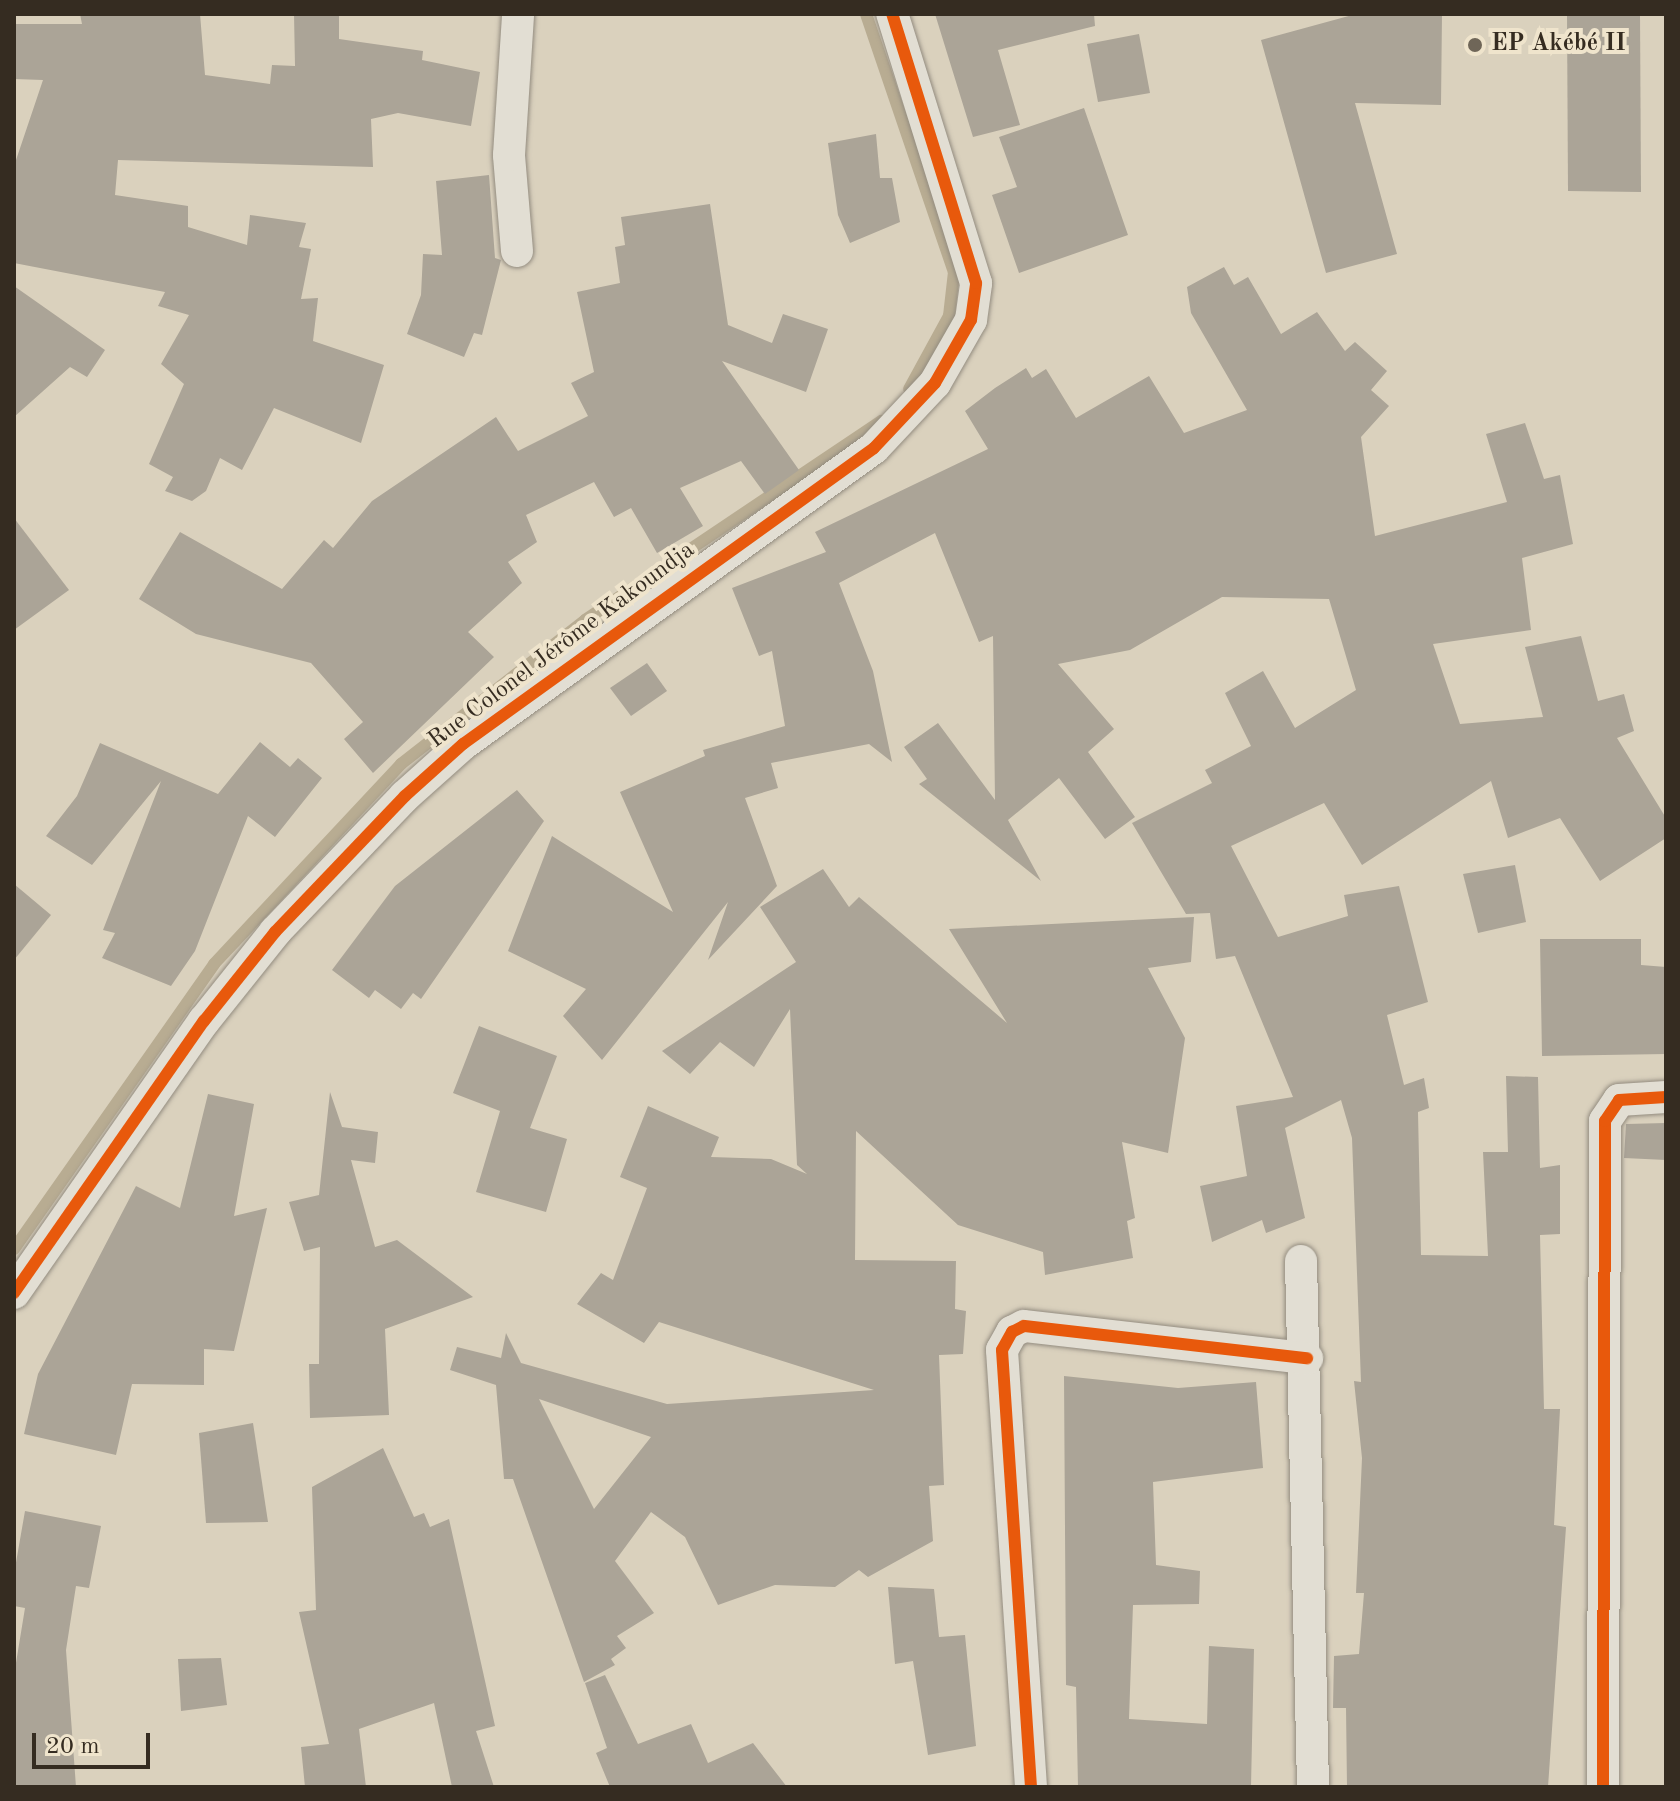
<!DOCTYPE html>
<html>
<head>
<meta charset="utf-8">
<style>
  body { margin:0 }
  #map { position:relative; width:1680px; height:1801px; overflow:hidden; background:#dad1bd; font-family:"Old Standard TT",serif }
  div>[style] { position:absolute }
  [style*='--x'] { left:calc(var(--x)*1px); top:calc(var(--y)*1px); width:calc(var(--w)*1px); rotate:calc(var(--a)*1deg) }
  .stream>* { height:12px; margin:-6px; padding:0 6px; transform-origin:6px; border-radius:6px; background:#b8ac92 }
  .building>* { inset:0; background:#aba497 }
  .roads { filter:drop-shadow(0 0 2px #938c80) drop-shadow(0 0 2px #938c80) }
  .minor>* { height:32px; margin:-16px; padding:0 16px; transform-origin:16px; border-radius:16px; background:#e2ded3 }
  .cycleway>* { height:12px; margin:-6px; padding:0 6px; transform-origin:6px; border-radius:6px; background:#e8590c }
  .dots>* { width:22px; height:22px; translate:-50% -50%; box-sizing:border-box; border:4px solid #efe4cc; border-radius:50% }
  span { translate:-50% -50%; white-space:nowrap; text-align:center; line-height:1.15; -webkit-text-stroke:8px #efe4cc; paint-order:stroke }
  .poi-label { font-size:24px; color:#352c21; font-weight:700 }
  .left { translate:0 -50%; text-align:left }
  .street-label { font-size:24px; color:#352c21 }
  .frame { position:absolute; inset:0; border:16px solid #352c21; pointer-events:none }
  .scale { position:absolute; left:32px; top:1733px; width:118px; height:36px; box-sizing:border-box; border:4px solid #352c21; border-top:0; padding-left:10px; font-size:24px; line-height:28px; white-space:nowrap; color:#352c21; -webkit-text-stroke:6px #efe4cc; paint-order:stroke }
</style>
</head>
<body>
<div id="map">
  <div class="stream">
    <div style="--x:866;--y:14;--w:273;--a:71.2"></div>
    <div style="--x:954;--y:272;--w:44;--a:96.5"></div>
    <div style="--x:949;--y:316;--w:83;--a:118.7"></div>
    <div style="--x:14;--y:1249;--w:348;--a:-54.9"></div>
    <div style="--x:214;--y:964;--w:274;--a:-46.9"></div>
    <div style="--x:401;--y:764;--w:234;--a:-38"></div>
    <div style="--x:585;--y:620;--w:357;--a:-33.9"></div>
  </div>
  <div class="building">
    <div style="clip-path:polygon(80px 14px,200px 14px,205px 75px,270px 84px,272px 65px,295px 66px,294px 14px,339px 14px,339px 39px,423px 51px,422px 60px,480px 72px,471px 126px,398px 113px,371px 119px,373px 167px,118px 160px,115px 195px,188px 206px,188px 227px,247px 245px,250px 215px,306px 223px,299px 247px,311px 249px,301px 299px,318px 298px,313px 341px,384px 365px,361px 443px,274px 408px,242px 470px,220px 458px,206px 491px,192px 501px,165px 491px,173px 477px,149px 464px,184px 384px,161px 364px,189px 315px,158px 306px,165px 292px,14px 263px,14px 166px,43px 80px,14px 79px,14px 24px,82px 24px)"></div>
    <div style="clip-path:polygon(935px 14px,1094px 14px,1095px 26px,998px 50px,1020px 125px,973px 137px)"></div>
    <div style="clip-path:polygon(1356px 14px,1442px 14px,1441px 105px,1355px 103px,1397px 254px,1326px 273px,1261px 40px)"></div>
    <div style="clip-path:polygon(1567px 14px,1640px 14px,1641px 192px,1568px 191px)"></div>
    <div style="clip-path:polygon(1139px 34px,1150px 93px,1098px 102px,1087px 44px)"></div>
    <div style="clip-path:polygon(1084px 108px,1128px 235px,1019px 273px,992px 195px,1017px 187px,999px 137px)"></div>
    <div style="clip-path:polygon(876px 134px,880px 178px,892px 178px,900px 222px,850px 243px,838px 215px,828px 143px)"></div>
    <div style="clip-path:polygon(489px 175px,495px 258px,501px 260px,482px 335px,474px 333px,464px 357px,407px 334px,421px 295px,423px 254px,442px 255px,436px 181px)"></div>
    <div style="clip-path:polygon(710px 204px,728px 325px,772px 343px,783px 314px,828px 329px,806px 392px,722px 361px,799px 470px,765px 494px,741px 461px,680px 488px,703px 526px,657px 553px,631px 508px,614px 517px,594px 482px,526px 515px,537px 542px,508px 562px,522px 583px,468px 632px,494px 657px,373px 773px,344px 739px,363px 722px,311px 663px,196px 634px,139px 599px,180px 532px,282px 589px,324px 540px,333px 548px,372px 501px,496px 417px,518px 451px,588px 416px,571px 383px,594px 372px,577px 292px,620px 283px,615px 247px,625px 245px,621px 217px)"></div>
    <div style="clip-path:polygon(1224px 267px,1234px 285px,1248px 277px,1281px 334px,1317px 312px,1345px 351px,1355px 342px,1387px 371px,1371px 390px,1389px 406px,1361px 437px,1375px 536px,1507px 502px,1486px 434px,1525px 423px,1544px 479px,1560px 475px,1573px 544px,1522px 558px,1531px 630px,1433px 644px,1460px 724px,1543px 717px,1525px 647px,1581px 636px,1598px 701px,1624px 694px,1634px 731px,1617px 738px,1666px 818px,1666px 838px,1600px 881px,1560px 818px,1508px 838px,1491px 781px,1362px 865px,1324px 803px,1231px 846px,1278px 937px,1348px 916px,1344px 895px,1399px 886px,1428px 1002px,1387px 1015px,1404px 1085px,1424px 1078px,1429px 1108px,1418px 1112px,1421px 1255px,1488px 1256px,1483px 1152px,1508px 1152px,1506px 1076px,1538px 1077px,1540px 1168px,1560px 1165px,1560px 1234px,1540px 1235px,1544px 1409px,1560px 1409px,1554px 1525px,1566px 1527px,1548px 1787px,1347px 1787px,1346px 1708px,1333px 1708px,1334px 1656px,1359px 1654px,1364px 1593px,1356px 1593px,1362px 1458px,1354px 1381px,1361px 1382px,1352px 1138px,1341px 1100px,1285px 1128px,1305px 1218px,1266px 1233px,1262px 1220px,1212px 1242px,1200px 1186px,1247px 1176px,1236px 1106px,1293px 1097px,1235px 956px,1216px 959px,1210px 913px,1186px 914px,1132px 823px,1212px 783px,1205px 770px,1251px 746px,1225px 693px,1263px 671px,1295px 728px,1356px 690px,1329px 599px,1222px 597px,1130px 650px,1058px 664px,1114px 729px,1088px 752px,1135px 817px,1105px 839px,1059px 778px,1008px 820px,1041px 881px,919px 784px,927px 779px,904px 747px,938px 723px,995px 800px,993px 636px,979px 642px,935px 533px,839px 583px,873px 671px,892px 762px,869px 744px,771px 763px,778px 788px,745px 798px,777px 886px,708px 960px,728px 902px,602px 1060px,563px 1016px,586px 989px,508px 951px,552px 836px,673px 912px,620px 792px,705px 756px,703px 750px,785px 726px,772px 651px,759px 656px,732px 588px,826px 552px,815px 532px,988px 449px,965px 411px,995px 388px,1026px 368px,1032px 378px,1046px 369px,1076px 418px,1149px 376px,1184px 433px,1247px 410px,1191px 313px,1187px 287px)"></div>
    <div style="clip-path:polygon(14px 286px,105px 350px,87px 377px,70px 367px,14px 417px)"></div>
    <div style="clip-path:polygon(14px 518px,69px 590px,14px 630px)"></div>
    <div style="clip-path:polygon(647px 663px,667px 691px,631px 716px,610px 688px)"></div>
    <div style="clip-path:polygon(260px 742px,290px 767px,298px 758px,322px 778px,275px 837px,248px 816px,195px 951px,171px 986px,102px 958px,115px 933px,103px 930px,161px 781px,92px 865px,46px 836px,77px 796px,100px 743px,218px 794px)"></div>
    <div style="clip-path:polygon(517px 790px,544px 821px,421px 999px,413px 993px,401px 1009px,375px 990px,369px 998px,332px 970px,395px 886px)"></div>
    <div style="clip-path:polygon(1515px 865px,1526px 922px,1478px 933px,1463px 874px)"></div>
    <div style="clip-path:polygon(evenodd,823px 869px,849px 907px,859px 897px,1007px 1023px,949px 929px,1194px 917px,1191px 962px,1148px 968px,1185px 1038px,1168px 1153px,1122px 1142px,1135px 1218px,1127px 1221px,1133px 1258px,1045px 1275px,1043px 1252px,958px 1225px,856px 1131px,855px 1260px,956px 1261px,955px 1309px,966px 1311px,963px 1354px,939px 1355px,944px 1485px,929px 1486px,933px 1541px,868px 1577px,859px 1570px,835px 1587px,775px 1585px,718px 1605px,685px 1537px,651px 1512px,615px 1561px,654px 1613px,617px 1636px,626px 1648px,611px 1659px,615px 1665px,584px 1682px,513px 1479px,504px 1479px,496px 1385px,450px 1370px,457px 1347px,501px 1358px,506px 1333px,521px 1363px,667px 1404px,874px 1390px,659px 1322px,644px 1343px,577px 1304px,601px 1273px,613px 1280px,647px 1188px,620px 1177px,648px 1106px,719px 1137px,711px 1157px,771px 1159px,807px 1174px,797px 1165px,790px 1009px,754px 1067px,720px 1042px,690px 1074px,662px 1051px,796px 962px,760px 907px,823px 869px,539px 1399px,651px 1437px,594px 1509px,539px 1399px)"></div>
    <div style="clip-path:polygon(14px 884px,51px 915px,14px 960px)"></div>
    <div style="clip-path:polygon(1540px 939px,1641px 939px,1641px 965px,1666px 967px,1666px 1054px,1542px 1056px)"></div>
    <div style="clip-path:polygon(479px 1026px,557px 1056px,530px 1128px,567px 1139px,546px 1212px,476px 1192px,500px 1111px,453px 1093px)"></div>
    <div style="clip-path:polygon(330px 1092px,342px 1127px,378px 1132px,375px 1163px,351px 1160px,375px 1247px,397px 1240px,473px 1297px,385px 1329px,389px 1415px,310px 1418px,309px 1364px,319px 1364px,320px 1247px,304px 1251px,289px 1202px,319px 1195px)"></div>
    <div style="clip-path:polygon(208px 1094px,254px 1104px,234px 1216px,267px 1208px,234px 1351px,204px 1349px,204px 1385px,132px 1384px,116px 1455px,24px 1434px,38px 1374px,136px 1186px,180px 1208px)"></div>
    <div style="clip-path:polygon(1666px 1123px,1666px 1160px,1624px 1158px,1626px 1124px)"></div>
    <div style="clip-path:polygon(1064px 1376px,1178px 1388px,1256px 1382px,1263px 1468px,1153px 1482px,1156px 1565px,1200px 1571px,1199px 1604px,1133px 1605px,1129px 1719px,1207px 1724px,1209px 1646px,1254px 1649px,1251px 1787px,1078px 1787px,1076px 1687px,1066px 1685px)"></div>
    <div style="clip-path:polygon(253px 1423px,268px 1522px,206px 1523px,199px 1433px)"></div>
    <div style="clip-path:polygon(383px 1448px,414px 1517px,424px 1513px,430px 1527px,449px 1519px,495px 1726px,476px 1731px,494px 1787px,452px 1787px,434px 1703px,359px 1729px,366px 1787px,305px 1787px,301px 1747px,329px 1744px,299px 1612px,316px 1610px,312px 1487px)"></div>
    <div style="clip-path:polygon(25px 1511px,101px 1526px,89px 1588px,76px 1586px,66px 1650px,76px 1787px,14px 1787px,14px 1675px,25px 1608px,14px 1606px,14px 1574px)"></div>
    <div style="clip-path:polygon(888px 1587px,934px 1589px,939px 1637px,965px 1635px,976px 1746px,928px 1755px,913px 1661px,895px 1664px)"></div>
    <div style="clip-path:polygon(221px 1658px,227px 1705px,181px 1711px,178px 1659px)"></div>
    <div style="clip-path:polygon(605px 1675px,638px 1744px,691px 1724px,708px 1763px,753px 1743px,787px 1787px,610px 1787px,596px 1753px,607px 1748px,585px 1683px)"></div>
  </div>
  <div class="roads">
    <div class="minor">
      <div style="--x:517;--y:251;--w:96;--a:-94.8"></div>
      <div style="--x:509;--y:155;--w:141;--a:-86.3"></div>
      <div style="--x:1301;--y:1261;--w:526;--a:88.69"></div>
      <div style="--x:14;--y:1293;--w:332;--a:-55.1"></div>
      <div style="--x:204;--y:1021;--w:114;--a:-51.4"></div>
      <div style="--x:275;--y:932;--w:188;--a:-46.3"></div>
      <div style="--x:405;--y:796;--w:78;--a:-41.9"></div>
      <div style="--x:463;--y:744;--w:506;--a:-35.76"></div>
      <div style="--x:874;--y:448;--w:89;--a:-46.8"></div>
      <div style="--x:935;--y:383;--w:73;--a:-60.3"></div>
      <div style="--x:971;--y:320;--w:37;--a:-82"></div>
      <div style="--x:976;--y:283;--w:282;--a:-107.3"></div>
      <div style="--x:1031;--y:1787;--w:438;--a:-93.8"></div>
      <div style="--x:1002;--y:1350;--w:21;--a:-61"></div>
      <div style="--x:1012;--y:1332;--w:13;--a:-27"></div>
      <div style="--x:1024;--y:1326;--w:285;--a:6.5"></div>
      <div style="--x:1603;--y:1787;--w:666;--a:-89.83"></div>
      <div style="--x:1605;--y:1121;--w:25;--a:-56"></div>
      <div style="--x:1619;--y:1100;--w:47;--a:-3.7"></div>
    </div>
  </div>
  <div class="cycleway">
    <div style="--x:14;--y:1293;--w:332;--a:-55.1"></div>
    <div style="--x:204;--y:1021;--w:114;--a:-51.4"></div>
    <div style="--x:275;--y:932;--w:188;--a:-46.3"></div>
    <div style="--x:405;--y:796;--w:78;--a:-41.9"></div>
    <div style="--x:463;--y:744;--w:506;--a:-35.76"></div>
    <div style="--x:874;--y:448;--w:89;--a:-46.8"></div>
    <div style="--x:935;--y:383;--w:73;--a:-60.3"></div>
    <div style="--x:971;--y:320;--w:37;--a:-82"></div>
    <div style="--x:976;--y:283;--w:282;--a:-107.3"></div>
    <div style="--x:1031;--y:1787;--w:438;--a:-93.8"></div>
    <div style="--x:1002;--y:1350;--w:21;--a:-61"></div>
    <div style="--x:1012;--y:1332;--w:13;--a:-27"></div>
    <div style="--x:1024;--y:1326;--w:285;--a:6.5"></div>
    <div style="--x:1603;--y:1787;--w:666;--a:-89.83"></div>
    <div style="--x:1605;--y:1121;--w:25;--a:-56"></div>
    <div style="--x:1619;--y:1100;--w:47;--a:-3.7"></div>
  </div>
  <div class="dots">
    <div style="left:1475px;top:45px;background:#6f6658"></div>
  </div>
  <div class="poi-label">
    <span class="left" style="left:1491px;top:45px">EP Akébé II</span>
  </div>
  <div class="street-label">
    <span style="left:562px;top:646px;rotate:-37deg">Rue Colonel Jérôme Kakoundja</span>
  </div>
  <div class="frame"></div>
  <div class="scale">20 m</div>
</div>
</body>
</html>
